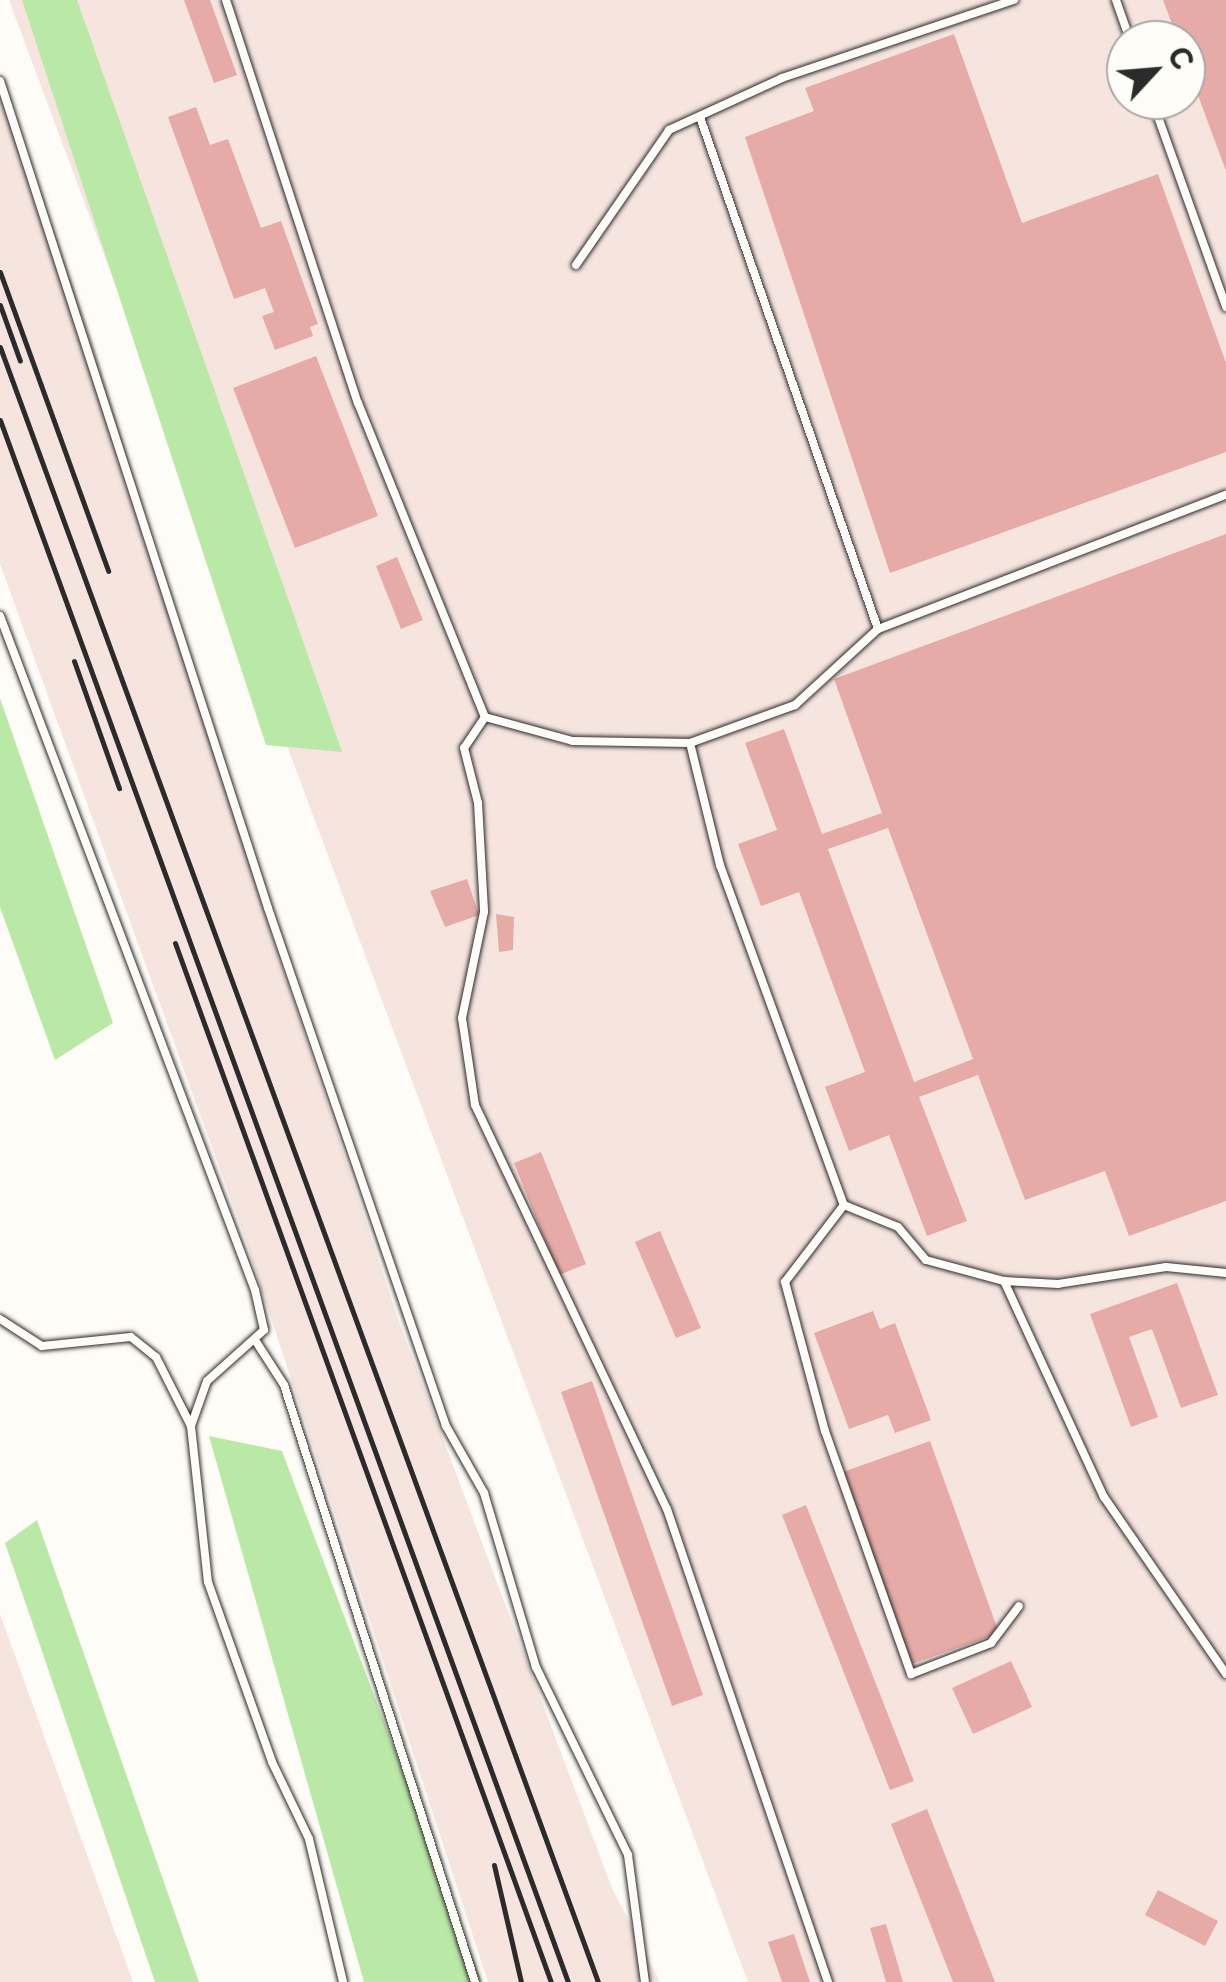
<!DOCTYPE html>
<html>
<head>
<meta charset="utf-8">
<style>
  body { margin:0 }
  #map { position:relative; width:1226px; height:1982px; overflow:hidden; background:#fdfcf7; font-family:"Playpen Sans",sans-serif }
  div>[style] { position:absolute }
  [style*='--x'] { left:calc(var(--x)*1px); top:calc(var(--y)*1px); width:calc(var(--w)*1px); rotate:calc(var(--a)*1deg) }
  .built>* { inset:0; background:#f6e4df }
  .green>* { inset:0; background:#bae8a6 }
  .building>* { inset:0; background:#e6aba7 }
  .roads { filter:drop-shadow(0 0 2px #2b2b2b) drop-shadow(0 0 2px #2b2b2b) }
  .service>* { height:8px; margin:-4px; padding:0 4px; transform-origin:4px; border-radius:4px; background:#fdfcf7 }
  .rail>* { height:5px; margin:-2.5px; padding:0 2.5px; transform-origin:2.5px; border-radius:2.5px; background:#2b2b2b }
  span { translate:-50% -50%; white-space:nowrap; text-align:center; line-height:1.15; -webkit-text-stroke:8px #fdfcf7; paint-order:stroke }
  .north { position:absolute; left:1106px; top:20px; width:100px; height:100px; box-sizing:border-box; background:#fdfcf7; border:2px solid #a9a8a5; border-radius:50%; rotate:64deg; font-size:28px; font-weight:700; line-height:40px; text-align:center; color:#2b2b2b }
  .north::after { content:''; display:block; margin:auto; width:35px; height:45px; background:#2b2b2b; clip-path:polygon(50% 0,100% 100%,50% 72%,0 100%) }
</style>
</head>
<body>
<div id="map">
  <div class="built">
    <div style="clip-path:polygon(evenodd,9px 0,1226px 0,1226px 1982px,748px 1982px,9px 0,1126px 40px,1186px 40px,1186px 100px,1126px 100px,1126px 40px)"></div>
    <div style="clip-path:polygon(0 74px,94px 345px,268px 923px,399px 1322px,612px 1888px,660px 1982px,488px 1982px,244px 1235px,0 564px)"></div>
    <div style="clip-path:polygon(0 1614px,133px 1982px,0 1982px)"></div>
  </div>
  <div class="green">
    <div style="clip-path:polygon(22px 0,77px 0,342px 752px,266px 745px)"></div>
    <div style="clip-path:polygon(0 698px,113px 1023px,55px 1060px,0 907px)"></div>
    <div style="clip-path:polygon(209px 1436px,282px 1451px,482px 1982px,364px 1982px)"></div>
    <div style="clip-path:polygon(37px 1520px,199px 1982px,155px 1982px,5px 1543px)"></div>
  </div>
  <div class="building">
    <div style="clip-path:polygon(184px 0,210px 0,237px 75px,214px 83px)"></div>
    <div style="clip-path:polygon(1163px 0,1226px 0,1226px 171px,1186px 63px,1186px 40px,1178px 40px)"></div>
    <div style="clip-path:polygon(954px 34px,1022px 223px,1158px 174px,1226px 363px,1226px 452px,890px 573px,745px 137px,814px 111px,805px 88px)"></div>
    <div style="clip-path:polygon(196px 107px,210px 145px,228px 139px,261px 228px,281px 221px,318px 324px,310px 327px,313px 336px,275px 350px,262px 316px,274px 312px,265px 288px,234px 299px,168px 117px)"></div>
    <div style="clip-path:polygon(316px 356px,378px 516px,295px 548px,233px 388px)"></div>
    <div style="clip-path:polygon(evenodd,1226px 534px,1226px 1201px,1129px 1236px,1105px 1171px,1025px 1200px,978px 1075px,919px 1097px,967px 1221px,927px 1236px,889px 1135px,849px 1151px,825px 1087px,865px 1072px,799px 892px,761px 906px,738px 844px,777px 830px,745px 743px,784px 729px,822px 834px,882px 813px,834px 679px,1226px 534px,888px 828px,973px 1059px,914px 1082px,828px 849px,888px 828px)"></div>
    <div style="clip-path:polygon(397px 557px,423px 620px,401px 629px,376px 566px)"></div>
    <div style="clip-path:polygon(467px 879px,479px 915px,445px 927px,430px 891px)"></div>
    <div style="clip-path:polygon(496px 914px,514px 917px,513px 950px,499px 952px)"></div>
    <div style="clip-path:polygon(541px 1152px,586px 1264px,559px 1275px,514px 1163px)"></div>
    <div style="clip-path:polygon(660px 1231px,701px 1328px,676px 1338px,635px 1242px)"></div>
    <div style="clip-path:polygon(1177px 1283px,1218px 1395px,1181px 1408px,1152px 1329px,1129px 1337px,1158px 1417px,1131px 1427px,1090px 1314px)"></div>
    <div style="clip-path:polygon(873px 1311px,880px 1329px,895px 1323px,931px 1420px,895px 1433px,888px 1415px,849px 1429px,814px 1333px)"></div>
    <div style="clip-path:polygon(592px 1381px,703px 1695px,672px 1706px,561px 1392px)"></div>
    <div style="clip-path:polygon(930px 1441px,999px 1633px,912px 1664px,843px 1472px)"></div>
    <div style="clip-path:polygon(806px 1505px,914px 1781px,890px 1790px,782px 1515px)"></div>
    <div style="clip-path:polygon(1011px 1661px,1032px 1707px,973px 1734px,952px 1688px)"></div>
    <div style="clip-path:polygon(927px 1809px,995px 1982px,953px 1982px,891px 1824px)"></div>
    <div style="clip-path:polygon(1158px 1890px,1218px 1921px,1205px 1946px,1145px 1915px)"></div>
    <div style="clip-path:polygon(886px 1924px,903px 1982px,886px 1982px,870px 1928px)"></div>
    <div style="clip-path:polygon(794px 1934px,810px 1982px,782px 1982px,768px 1942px)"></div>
  </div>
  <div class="roads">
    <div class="service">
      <div style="--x:226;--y:0;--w:424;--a:71.9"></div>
      <div style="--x:358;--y:403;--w:339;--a:68"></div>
      <div style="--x:485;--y:717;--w:91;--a:15.3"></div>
      <div style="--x:573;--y:741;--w:117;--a:1"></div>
      <div style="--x:690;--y:743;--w:112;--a:-19.9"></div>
      <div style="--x:795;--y:705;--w:113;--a:-42.5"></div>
      <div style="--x:878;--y:629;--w:373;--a:-21.1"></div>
      <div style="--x:1116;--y:0;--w:42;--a:70.7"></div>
      <div style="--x:0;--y:81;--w:869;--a:72.04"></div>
      <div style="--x:268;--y:908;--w:548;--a:71.04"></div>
      <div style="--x:446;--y:1426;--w:77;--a:60.4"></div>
      <div style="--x:484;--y:1493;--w:182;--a:73.4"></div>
      <div style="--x:536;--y:1667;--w:209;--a:63.9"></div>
      <div style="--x:628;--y:1855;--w:128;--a:82.4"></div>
      <div style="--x:1152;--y:100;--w:220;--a:70.3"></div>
      <div style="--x:700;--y:117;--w:542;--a:70.83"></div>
      <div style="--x:576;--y:265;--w:164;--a:-55.4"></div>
      <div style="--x:669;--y:130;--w:124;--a:-24.7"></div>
      <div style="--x:782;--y:78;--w:245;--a:-18.6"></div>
      <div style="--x:0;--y:616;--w:721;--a:69.28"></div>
      <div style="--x:255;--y:1290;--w:41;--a:77.3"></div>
      <div style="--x:264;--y:1330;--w:76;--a:138.2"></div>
      <div style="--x:207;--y:1381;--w:48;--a:109.6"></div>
      <div style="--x:191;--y:1426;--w:157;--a:83.8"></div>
      <div style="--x:208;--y:1582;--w:191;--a:70.4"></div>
      <div style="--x:272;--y:1762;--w:85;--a:64.3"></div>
      <div style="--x:309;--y:1839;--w:147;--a:76.6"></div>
      <div style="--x:485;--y:717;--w:37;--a:124"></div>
      <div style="--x:464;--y:748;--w:57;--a:75.7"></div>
      <div style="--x:478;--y:803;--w:109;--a:86.8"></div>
      <div style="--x:484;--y:912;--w:108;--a:101.7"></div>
      <div style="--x:462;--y:1018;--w:88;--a:81.5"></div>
      <div style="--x:475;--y:1105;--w:447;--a:64.6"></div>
      <div style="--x:667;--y:1509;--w:500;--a:71.2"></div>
      <div style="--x:690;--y:743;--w:126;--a:76.2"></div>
      <div style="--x:720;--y:865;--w:362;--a:70"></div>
      <div style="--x:844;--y:1205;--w:97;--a:127.5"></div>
      <div style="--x:785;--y:1282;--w:154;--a:75"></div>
      <div style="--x:825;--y:1431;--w:258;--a:70.5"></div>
      <div style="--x:911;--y:1674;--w:86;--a:-21.2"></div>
      <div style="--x:991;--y:1643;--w:46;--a:-52.9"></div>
      <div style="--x:844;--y:1205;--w:58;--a:22.2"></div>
      <div style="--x:898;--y:1227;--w:43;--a:49.7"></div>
      <div style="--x:926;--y:1260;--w:81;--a:15.1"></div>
      <div style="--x:1226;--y:1273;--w:60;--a:-174.3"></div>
      <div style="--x:1166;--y:1267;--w:109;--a:171.1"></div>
      <div style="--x:1058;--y:1284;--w:54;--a:-176.8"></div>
      <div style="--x:1004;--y:1281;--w:238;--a:65.2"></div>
      <div style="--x:1104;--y:1497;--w:215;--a:55.4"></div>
      <div style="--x:0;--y:1319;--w:50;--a:32.7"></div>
      <div style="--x:42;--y:1346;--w:89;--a:-5.8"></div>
      <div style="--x:131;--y:1337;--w:32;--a:39"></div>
      <div style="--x:156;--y:1357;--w:77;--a:63.1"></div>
      <div style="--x:255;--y:1340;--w:54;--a:57.2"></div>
      <div style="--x:284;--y:1385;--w:627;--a:72.26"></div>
    </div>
  </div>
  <div class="rail">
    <div style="--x:0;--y:272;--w:318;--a:70.1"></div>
    <div style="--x:0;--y:305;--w:59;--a:70.3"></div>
    <div style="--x:0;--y:347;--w:1741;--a:69.91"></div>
    <div style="--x:0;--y:420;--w:1662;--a:70.02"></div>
    <div style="--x:74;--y:661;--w:135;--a:70.5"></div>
    <div style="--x:175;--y:943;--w:1105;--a:70.11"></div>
    <div style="--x:494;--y:1865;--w:120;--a:77"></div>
  </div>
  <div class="north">С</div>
</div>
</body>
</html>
